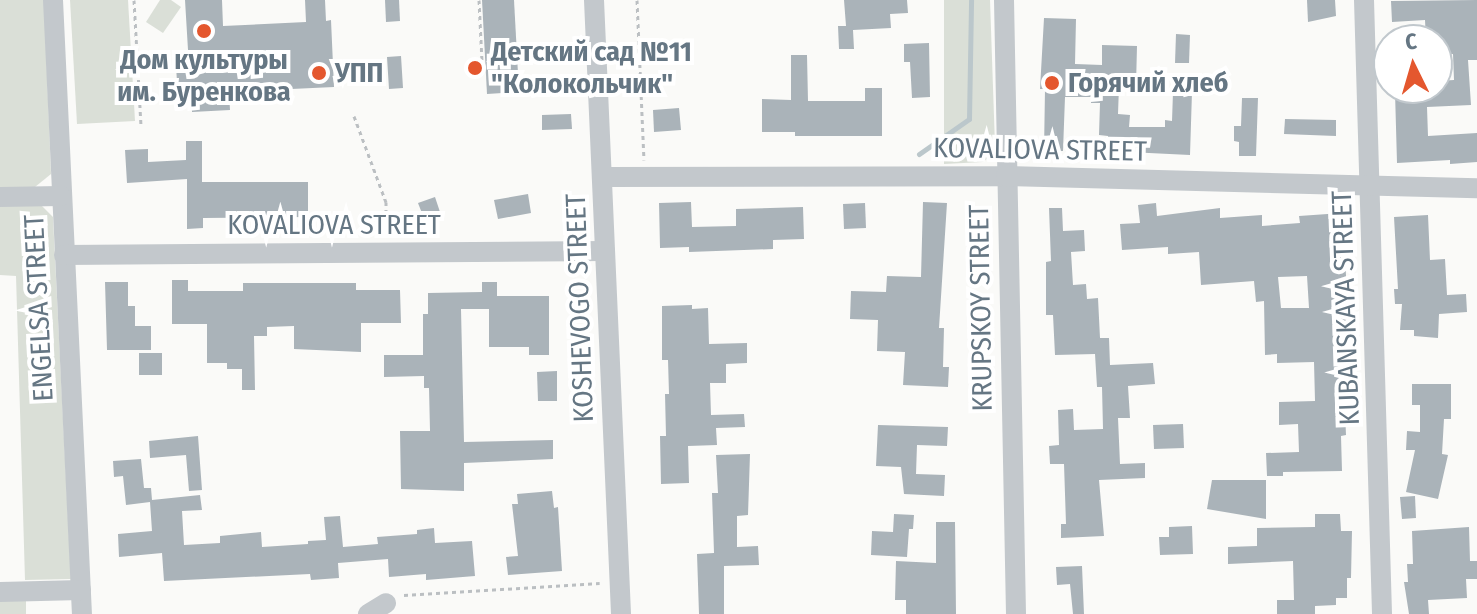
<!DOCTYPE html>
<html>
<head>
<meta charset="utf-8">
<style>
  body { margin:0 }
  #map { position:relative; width:1477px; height:614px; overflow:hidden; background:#fafaf8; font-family:"Fira Sans Condensed",sans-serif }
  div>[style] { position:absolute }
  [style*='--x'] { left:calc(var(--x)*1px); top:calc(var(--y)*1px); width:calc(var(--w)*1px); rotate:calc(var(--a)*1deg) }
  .green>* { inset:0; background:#dadfd7 }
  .stream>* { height:5px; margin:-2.5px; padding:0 2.5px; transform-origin:2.5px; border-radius:2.5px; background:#bbc7cb }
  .building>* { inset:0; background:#aab3b9 }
  .path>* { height:3px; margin-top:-1.5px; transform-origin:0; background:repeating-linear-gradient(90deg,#bbbfc2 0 4px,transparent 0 8px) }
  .minor>* { height:20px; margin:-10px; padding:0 10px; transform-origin:10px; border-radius:10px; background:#c3c8cc }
  .dots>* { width:22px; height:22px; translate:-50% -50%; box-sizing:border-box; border:4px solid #fff; border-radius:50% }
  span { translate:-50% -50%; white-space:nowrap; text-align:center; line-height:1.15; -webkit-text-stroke:8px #fff; paint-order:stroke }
  .poi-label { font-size:28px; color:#657683; font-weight:700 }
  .left { translate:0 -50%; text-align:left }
  .street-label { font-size:28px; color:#657683 }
  .north { position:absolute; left:1373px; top:24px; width:80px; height:80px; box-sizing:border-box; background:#fff; border:2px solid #c1c8cd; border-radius:50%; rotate:355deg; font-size:22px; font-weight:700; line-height:32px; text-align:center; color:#657683 }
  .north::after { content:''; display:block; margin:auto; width:28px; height:36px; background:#e4572e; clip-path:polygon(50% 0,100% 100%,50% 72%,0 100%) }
</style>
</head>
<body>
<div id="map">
  <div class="green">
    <div style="clip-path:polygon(0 0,44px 0,51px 174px,35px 187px,0 187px)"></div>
    <div style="clip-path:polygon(70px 0,128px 0,135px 121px,77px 124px)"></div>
    <div style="clip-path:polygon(160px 0,171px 0,181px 7px,163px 33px,146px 22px)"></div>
    <div style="clip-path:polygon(944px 0,990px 0,995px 146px,993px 154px,983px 162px,944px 164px)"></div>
    <div style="clip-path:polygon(41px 205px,53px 217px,71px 579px,25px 580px,16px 276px,0 275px,0 206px)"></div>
    <div style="clip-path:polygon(26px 598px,26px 614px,0 614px,0 599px)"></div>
  </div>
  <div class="stream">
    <div style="--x:919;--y:154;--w:61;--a:-35"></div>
    <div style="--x:969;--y:119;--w:119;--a:-89"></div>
  </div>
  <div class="building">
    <div style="clip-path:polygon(185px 0,222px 0,223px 26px,306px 22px,305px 0,325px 0,326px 21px,331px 20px,334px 87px,229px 92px,230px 110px,192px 112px,191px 96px,178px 97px,175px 51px,188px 50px)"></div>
    <div style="clip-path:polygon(385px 0,399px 0,400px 21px,386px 22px)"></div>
    <div style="clip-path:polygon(482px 0,514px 0,519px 92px,487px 94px)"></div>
    <div style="clip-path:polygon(844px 0,907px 0,908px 13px,890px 14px,891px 28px,853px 30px,854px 49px,839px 49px,838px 26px,846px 26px)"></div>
    <div style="clip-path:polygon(1307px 0,1335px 0,1336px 16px,1308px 22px)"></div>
    <div style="clip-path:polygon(1477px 0,1477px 60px,1468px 60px,1471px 105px,1427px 107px,1428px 136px,1477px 133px,1477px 162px,1450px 164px,1450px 160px,1397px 163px,1395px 92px,1437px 88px,1437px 81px,1454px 80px,1453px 54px,1441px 55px,1437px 51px,1437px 40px,1426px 40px,1425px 20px,1392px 22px,1391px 1px)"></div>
    <div style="clip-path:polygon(1044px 18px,1076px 19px,1075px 64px,1102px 65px,1102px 45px,1137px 46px,1136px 86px,1119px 86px,1118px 114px,1130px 115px,1129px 127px,1165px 127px,1165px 120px,1172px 121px,1173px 92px,1192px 92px,1190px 155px,1108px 151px,1108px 136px,1099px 135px,1100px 103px,1091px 103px,1091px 97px,1065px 97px,1063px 151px,1044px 151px,1045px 89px,1040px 89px)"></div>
    <div style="clip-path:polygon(1176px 34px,1190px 35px,1189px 63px,1175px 63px)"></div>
    <div style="clip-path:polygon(929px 43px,930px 97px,912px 98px,910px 62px,904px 62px,904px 44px)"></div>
    <div style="clip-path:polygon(791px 55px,807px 55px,808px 101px,865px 101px,865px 88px,882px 88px,882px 136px,795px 136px,795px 132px,762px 132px,762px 99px,791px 100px)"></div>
    <div style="clip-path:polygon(401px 56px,403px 88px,389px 89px,387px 57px)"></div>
    <div style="clip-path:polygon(1242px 98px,1258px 98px,1256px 156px,1239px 156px,1239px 142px,1234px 141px,1234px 126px,1241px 126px)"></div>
    <div style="clip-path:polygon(679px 108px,681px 130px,654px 132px,653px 110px)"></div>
    <div style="clip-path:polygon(571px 114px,572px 129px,542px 130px,542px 115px)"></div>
    <div style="clip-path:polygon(1285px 119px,1336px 120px,1336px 136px,1284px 134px)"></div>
    <div style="clip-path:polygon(186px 141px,202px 141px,202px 182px,308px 182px,308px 217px,203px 218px,203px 228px,187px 229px,187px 179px,127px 183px,125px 150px,148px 149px,148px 162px,186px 160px)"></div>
    <div style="clip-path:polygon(528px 194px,531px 213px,498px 219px,494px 200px)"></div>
    <div style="clip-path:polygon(435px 197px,441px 215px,425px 221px,418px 203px)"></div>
    <div style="clip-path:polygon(691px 202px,692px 227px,736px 226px,736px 209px,803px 207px,804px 239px,773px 240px,773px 249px,689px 252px,689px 247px,660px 248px,659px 203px)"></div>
    <div style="clip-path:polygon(923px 202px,947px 203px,939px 328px,944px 328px,943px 367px,949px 367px,948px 387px,903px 385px,905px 352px,877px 351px,878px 320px,850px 319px,851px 291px,886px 292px,887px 276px,921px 277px)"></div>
    <div style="clip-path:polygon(865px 203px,866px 228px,844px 229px,843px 204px)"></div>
    <div style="clip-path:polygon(evenodd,1156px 203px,1157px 216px,1220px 208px,1220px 218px,1262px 215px,1262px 226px,1300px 223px,1299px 216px,1342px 213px,1349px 322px,1341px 322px,1346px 435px,1341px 436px,1342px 471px,1283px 472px,1283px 476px,1267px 476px,1266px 453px,1299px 452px,1298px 424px,1279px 425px,1279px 402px,1315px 401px,1314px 362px,1277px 363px,1277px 354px,1265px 355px,1264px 301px,1256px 302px,1254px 281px,1201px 285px,1199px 252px,1168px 254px,1168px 247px,1122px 250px,1120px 224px,1140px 223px,1138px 205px,1156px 203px,1307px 276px,1309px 308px,1281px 308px,1278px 277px,1307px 276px)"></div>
    <div style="clip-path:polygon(1049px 208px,1062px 208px,1063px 231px,1084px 230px,1085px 251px,1071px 252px,1073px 285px,1086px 284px,1087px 299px,1098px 298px,1100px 338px,1109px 338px,1110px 365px,1153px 363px,1155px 384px,1128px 386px,1130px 418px,1118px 418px,1120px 464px,1145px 463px,1145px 478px,1099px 480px,1104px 536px,1061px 538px,1061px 524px,1066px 524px,1064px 464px,1050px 464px,1049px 446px,1059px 445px,1058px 410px,1073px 409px,1074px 430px,1103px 429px,1102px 387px,1097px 387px,1095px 354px,1055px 355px,1053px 315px,1046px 315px,1046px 262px,1051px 261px)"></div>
    <div style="clip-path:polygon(1428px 215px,1430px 260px,1445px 259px,1447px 295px,1466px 294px,1467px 312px,1439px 314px,1438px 338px,1414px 336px,1414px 330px,1400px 330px,1402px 304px,1395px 304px,1394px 289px,1398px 289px,1394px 217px)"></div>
    <div style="clip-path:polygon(172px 280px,188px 280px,188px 291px,243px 291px,243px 283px,356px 283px,356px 290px,400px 290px,401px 323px,361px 323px,361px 352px,294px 349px,294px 326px,267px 327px,267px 336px,254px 336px,255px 390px,242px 390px,242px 369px,227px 369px,227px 363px,207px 363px,207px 324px,172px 324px)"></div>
    <div style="clip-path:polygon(105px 282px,128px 282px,128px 306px,135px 306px,135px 326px,151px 326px,151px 350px,107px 350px)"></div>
    <div style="clip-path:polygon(482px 282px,497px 282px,497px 296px,549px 296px,549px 355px,529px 355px,529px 347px,489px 347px,489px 309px,461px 309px,464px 442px,553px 440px,553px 459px,464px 463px,464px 491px,401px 489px,400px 431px,430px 431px,429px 388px,424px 388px,424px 376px,384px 377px,384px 355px,423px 355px,423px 314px,428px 314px,428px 293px,482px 292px)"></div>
    <div style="clip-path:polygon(692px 305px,692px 309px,708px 308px,709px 344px,747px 343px,747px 363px,726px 364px,726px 383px,710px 383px,711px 415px,744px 414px,745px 427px,716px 428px,717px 445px,688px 446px,689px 483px,661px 484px,660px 436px,666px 436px,665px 394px,669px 394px,668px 360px,662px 360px,662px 306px)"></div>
    <div style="clip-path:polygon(139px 353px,162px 353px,162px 375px,139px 375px)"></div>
    <div style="clip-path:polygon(557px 371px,557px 401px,538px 401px,537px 372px)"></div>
    <div style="clip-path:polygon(1412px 384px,1451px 384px,1451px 419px,1444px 419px,1442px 454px,1448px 455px,1438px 499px,1406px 492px,1415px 450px,1406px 450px,1407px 431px,1420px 432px,1420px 405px,1412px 405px)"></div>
    <div style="clip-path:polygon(1183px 424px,1184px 448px,1154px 449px,1153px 425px)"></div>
    <div style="clip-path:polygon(878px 425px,948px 427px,947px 446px,917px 445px,916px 474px,945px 475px,944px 496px,904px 494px,901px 467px,876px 466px)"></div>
    <div style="clip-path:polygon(198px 436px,202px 490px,189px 491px,186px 455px,150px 458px,149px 441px)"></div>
    <div style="clip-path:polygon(750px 454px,748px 515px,737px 516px,737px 547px,758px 546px,759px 565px,724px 566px,724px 614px,699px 614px,697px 554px,714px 553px,712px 493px,718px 493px,716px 455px)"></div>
    <div style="clip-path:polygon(141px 459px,144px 488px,151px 488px,152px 500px,200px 495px,202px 510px,182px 511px,184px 545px,220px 543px,220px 536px,261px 532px,262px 547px,308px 544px,308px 541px,326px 540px,324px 517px,340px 516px,343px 547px,378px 544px,377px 537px,417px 534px,417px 530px,434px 528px,435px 543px,472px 541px,475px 576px,426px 580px,426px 574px,389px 577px,388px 559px,338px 563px,339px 578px,311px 580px,310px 574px,164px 581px,162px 553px,119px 557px,118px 534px,152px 531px,150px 502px,126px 505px,123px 476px,114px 477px,113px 461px)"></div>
    <div style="clip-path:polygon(1212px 480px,1266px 480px,1266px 519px,1207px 509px)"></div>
    <div style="clip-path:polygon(552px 491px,554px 508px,558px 507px,562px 571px,508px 575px,506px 557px,518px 556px,512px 504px,518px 504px,517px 494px)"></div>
    <div style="clip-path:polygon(1415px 496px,1416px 518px,1402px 519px,1400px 497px)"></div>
    <div style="clip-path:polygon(894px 514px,914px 515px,913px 529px,909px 529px,907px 557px,871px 555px,872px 531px,893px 532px)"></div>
    <div style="clip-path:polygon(1315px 514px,1340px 514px,1341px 531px,1352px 531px,1351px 578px,1347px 578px,1347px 598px,1336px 598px,1336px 605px,1315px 606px,1315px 614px,1277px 614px,1277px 600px,1294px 600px,1293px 561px,1228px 564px,1228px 547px,1257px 546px,1257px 528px,1315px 527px)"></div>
    <div style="clip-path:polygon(936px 522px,955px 522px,956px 614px,906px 614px,906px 600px,895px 600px,896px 561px,936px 563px)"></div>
    <div style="clip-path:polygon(1192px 526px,1193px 554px,1160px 555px,1159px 537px,1169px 537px,1169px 527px)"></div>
    <div style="clip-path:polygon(1469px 527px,1470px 561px,1477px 561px,1477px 579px,1466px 579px,1467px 598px,1428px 600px,1429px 614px,1409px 614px,1404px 582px,1408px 582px,1407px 564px,1413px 564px,1412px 531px)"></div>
    <div style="clip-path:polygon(1082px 566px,1084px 614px,1073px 614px,1070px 584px,1057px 585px,1056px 567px)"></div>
  </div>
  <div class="path">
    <div style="--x:134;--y:0;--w:127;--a:86.8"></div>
    <div style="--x:479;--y:0;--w:61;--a:87.2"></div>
    <div style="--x:637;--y:0;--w:160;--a:87.5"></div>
    <div style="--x:354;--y:116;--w:92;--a:69.6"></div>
    <div style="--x:386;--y:202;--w:32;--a:90"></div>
    <div style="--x:404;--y:595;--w:196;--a:-3.5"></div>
  </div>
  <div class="minor">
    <div style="--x:53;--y:0;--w:615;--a:87.3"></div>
    <div style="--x:594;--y:0;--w:615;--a:87.48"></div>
    <div style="--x:1004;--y:0;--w:614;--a:88.88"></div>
    <div style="--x:1364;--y:0;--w:614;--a:88.32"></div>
    <div style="--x:602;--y:177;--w:404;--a:-0.1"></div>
    <div style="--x:1006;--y:176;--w:471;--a:1.5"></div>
    <div style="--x:0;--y:197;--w:61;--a:-0.9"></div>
    <div style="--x:64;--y:255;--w:541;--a:-0.42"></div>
    <div style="--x:0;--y:592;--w:81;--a:-1.4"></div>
    <div style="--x:368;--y:614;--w:21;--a:-31"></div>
  </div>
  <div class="dots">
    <div style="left:204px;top:31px;background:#e4572e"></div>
    <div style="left:475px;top:68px;background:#e4572e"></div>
    <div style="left:319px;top:73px;background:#e4572e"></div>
    <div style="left:1052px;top:83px;background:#e4572e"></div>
  </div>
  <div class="poi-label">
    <span class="left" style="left:491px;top:68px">Детский сад №11<br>"Колокольчик"</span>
    <span style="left:204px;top:76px">Дом культуры<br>им. Буренкова</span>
    <span class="left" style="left:335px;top:73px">УПП</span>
    <span class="left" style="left:1068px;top:83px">Горячий хлеб</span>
  </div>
  <div class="street-label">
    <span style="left:1040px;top:150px;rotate:1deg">KOVALIOVA STREET</span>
    <span style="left:334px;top:225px">KOVALIOVA STREET</span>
    <span style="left:39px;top:308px;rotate:-93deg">ENGELSA STREET</span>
    <span style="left:580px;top:308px;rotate:-92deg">KOSHEVOGO STREET</span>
    <span style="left:981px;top:308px;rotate:-91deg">KRUPSKOY STREET</span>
    <span style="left:1346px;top:308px;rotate:-92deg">KUBANSKAYA STREET</span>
  </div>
  <div class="north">С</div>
</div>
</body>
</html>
